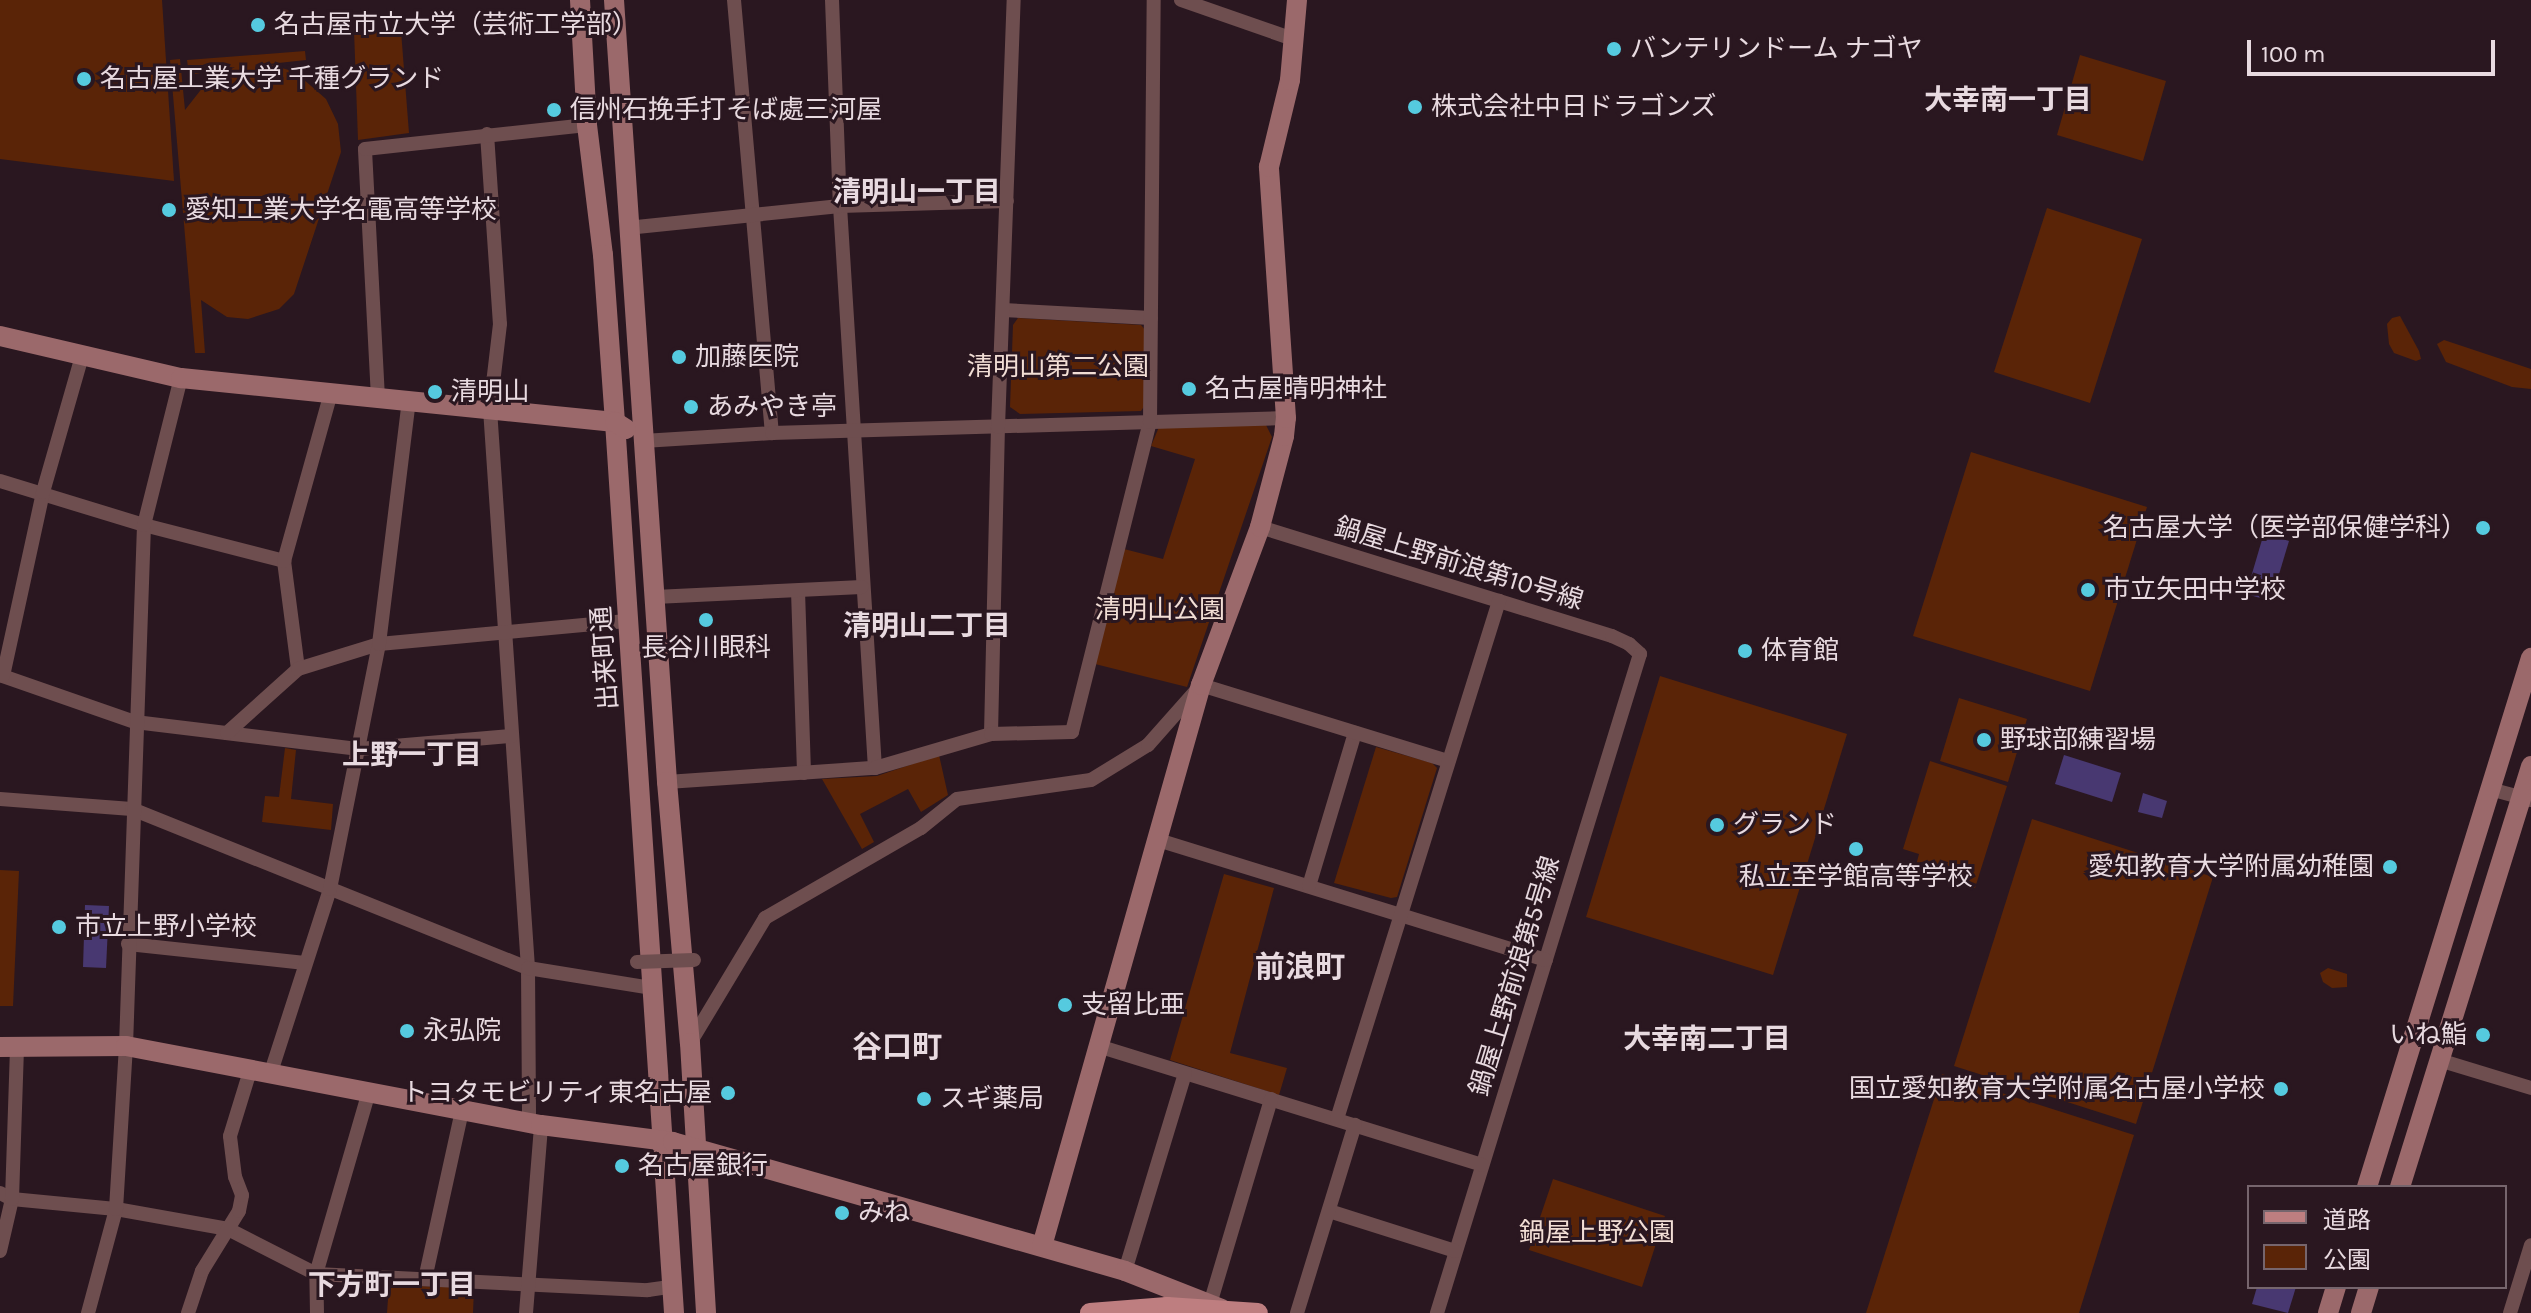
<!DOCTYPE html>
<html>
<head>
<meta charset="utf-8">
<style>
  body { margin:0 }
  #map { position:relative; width:2531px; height:1313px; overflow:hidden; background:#2a1720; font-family:Karla,"Noto Sans JP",sans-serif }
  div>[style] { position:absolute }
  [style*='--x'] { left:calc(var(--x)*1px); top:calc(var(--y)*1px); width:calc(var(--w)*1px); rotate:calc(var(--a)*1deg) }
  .green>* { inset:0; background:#5a2407 }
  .water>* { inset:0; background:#483871 }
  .street>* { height:14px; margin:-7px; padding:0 7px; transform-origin:7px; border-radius:7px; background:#6e4e4f }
  .secondary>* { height:20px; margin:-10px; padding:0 10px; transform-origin:10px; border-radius:10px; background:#9b696b }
  .primary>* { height:20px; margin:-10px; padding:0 10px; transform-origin:10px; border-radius:10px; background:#be7e80 }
  .street-bridge>* { height:14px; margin:-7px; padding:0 7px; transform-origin:7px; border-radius:7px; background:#6e4e4f }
  .dots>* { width:22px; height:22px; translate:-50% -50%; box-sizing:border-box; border:4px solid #2a1720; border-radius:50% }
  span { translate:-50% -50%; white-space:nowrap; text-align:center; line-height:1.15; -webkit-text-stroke:6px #2a1720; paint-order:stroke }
  .poi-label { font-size:26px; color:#e8dae0 }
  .left { translate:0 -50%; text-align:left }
  .right { translate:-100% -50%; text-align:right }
  .park-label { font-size:26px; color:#f2ded5 }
  .street-label { font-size:26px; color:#e8dae0 }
  .neighbourhood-label { font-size:28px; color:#e8dae0; font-weight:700 }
  .quarter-label { font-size:30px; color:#e8dae0; font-weight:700 }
  .legend { position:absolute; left:2247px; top:1185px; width:260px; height:104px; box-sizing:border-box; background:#2a1720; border:2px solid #76656d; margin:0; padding:10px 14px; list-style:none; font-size:24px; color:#e8dae0 }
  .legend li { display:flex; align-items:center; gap:16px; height:40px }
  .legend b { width:40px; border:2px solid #76656d }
  .scale { position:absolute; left:2247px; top:40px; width:248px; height:36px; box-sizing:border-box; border:4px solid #e8dae0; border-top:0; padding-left:10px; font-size:24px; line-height:28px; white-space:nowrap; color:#e8dae0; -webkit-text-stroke:6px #2a1720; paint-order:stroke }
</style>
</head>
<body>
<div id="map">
  <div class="green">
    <div style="clip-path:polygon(0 0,162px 0,174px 181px,0 159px)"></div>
    <div style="clip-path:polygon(354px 30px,401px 31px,409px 133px,358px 140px)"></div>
    <div style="clip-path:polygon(305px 51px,306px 60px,269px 64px,295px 72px,326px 99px,338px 124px,341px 152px,294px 294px,279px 309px,248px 319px,227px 317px,201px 300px,205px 353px,195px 353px,170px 60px,180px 59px,185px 110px,207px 82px,235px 67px,189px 75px,187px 60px)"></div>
    <div style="clip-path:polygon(2080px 55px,2166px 81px,2143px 161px,2057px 135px)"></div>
    <div style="clip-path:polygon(2047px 208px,2142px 239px,2090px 403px,1994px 372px)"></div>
    <div style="clip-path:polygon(2400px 316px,2419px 351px,2421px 359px,2416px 361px,2394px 353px,2389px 344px,2387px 324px,2392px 318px)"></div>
    <div style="clip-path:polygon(1018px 318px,1141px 325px,1146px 331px,1147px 402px,1141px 411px,1020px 414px,1010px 407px,1013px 325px)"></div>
    <div style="clip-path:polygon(2444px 340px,2531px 369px,2531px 389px,2512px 387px,2446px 362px,2437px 344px)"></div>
    <div style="clip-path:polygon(1266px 425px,1272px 437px,1187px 687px,1095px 664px,1124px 549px,1163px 559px,1195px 459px,1151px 446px,1159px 427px)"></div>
    <div style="clip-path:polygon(1971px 452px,2147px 507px,2090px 691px,1913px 636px)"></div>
    <div style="clip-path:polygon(1660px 676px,1847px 734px,1773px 975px,1586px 917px)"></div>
    <div style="clip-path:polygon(1959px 698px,2027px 719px,2008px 782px,1940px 761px)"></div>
    <div style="clip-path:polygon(1376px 747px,1432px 763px,1437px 768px,1397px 897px,1391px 898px,1334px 883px)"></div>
    <div style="clip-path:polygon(285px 748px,296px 750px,291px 799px,333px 804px,331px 830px,262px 822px,265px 796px,279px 797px)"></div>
    <div style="clip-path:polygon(939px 755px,948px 795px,921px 812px,908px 789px,860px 814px,874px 842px,862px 849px,822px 779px,877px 776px)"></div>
    <div style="clip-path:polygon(1930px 761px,2007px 786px,1975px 888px,1915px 869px,1919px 854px,1903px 849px)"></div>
    <div style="clip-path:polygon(2032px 819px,2213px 877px,2136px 1124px,1954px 1066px)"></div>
    <div style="clip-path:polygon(0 870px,19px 871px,13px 1006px,0 1006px)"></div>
    <div style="clip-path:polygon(1224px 874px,1274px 888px,1230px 1053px,1287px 1068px,1279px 1095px,1170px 1060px)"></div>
    <div style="clip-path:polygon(2328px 968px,2347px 974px,2347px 987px,2332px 988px,2323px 982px,2320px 973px)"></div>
    <div style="clip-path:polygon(1942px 1074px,2134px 1135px,2079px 1313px,1866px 1313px)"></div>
    <div style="clip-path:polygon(1553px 1179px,1665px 1216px,1642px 1287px,1529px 1250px)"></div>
    <div style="clip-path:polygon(389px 1285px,474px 1288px,473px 1313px,387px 1313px)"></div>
  </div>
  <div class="water">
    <div style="clip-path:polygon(2264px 533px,2289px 541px,2271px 601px,2246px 594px)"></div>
    <div style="clip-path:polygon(2064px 755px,2121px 773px,2112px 802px,2055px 784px)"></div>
    <div style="clip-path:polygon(2143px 793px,2167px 801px,2162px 818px,2138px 812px)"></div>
    <div style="clip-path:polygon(85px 905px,109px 906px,106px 968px,83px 967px)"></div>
    <div style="clip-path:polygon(2257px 1287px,2296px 1287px,2288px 1313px,2252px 1304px)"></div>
  </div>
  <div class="street">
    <div style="--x:734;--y:0;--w:435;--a:85"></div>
    <div style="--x:832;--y:0;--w:206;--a:87.8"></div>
    <div style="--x:840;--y:206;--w:563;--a:86.44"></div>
    <div style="--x:1181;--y:0;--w:119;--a:19.2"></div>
    <div style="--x:487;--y:134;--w:190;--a:86.1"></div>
    <div style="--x:500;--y:324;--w:86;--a:96.7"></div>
    <div style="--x:490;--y:409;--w:560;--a:86.11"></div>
    <div style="--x:528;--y:968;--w:154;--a:89.6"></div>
    <div style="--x:627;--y:228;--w:214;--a:-5.9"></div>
    <div style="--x:840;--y:206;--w:167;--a:-1.7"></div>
    <div style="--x:1003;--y:310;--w:148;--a:3.1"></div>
    <div style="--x:378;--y:398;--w:249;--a:-93"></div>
    <div style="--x:365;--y:149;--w:223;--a:-6.2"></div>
    <div style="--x:643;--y:441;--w:129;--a:-3.5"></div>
    <div style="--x:772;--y:433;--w:514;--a:-1.67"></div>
    <div style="--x:0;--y:481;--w:151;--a:17"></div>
    <div style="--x:144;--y:525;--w:145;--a:14.4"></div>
    <div style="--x:284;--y:561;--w:109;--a:82.6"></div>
    <div style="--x:1260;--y:527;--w:368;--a:17.2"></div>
    <div style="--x:1612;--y:636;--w:19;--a:25"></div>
    <div style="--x:1629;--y:644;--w:15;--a:42"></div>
    <div style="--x:1640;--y:654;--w:690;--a:107.12"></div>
    <div style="--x:284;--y:561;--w:174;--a:-74.4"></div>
    <div style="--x:798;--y:591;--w:182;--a:88.1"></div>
    <div style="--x:655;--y:597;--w:207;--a:-2.8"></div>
    <div style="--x:0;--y:675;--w:143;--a:19.2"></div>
    <div style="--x:135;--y:722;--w:226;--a:6.9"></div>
    <div style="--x:359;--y:749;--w:153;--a:-4.9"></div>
    <div style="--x:3;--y:676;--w:188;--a:-77.7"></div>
    <div style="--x:43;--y:492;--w:141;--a:-74"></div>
    <div style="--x:227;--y:733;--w:96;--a:-42"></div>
    <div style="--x:298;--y:669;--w:85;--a:-17.2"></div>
    <div style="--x:379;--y:644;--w:251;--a:-5.3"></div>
    <div style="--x:991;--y:734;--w:307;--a:-88.7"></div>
    <div style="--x:998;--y:427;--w:427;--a:-87.9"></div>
    <div style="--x:667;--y:782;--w:208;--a:-3.9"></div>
    <div style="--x:875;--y:768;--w:121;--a:-16.3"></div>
    <div style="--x:991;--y:734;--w:81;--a:-1.4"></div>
    <div style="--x:1072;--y:732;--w:320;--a:-75.9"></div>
    <div style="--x:1150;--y:422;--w:422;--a:-89.5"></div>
    <div style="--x:2490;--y:789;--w:42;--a:15"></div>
    <div style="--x:0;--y:799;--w:132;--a:4.3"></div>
    <div style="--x:132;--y:809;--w:427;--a:21.9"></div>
    <div style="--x:528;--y:968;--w:126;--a:9.2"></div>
    <div style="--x:1158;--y:840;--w:406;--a:17.2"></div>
    <div style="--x:1309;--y:886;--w:160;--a:-73.3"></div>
    <div style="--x:128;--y:944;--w:178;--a:6.1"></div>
    <div style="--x:690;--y:1043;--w:146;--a:-59"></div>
    <div style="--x:765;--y:918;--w:180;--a:-30"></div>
    <div style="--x:921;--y:828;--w:46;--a:-38.9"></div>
    <div style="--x:957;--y:799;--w:135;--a:-8.1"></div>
    <div style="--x:1091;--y:780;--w:67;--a:-31.6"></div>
    <div style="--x:1148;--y:745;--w:80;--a:-48.5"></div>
    <div style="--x:1201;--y:685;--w:258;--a:17.1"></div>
    <div style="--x:1098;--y:1046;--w:402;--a:17.2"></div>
    <div style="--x:2439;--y:1060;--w:96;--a:16.9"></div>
    <div style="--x:270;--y:1075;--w:195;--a:-72.1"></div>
    <div style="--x:330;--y:889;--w:250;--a:-78.7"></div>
    <div style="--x:379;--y:644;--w:245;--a:-83"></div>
    <div style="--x:1337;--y:1119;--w:543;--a:-72.63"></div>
    <div style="--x:0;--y:1193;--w:13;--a:27"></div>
    <div style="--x:12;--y:1199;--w:104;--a:5.5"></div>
    <div style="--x:116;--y:1209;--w:114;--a:10.1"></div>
    <div style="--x:228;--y:1229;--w:99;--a:27.1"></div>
    <div style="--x:316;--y:1274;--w:332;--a:2.8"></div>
    <div style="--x:648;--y:1290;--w:22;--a:-8"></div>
    <div style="--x:1329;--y:1211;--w:132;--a:17.6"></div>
    <div style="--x:0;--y:1251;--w:53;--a:-77"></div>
    <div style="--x:12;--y:1199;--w:152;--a:-88.1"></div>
    <div style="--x:1125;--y:1271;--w:206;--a:-73.1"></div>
    <div style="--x:425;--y:1279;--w:172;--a:-77.6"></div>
    <div style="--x:1210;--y:1304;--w:214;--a:-73.4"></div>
    <div style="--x:88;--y:1313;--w:108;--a:-74.9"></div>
    <div style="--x:116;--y:1209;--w:163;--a:-86.5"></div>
    <div style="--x:126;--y:1046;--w:521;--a:-88.02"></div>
    <div style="--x:144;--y:525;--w:152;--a:-75.9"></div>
    <div style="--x:188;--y:1313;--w:44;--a:-71.6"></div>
    <div style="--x:202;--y:1271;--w:70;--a:-58.3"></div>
    <div style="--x:239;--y:1211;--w:16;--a:-79"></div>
    <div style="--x:242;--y:1195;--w:19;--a:-111"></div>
    <div style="--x:235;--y:1177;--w:41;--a:-97"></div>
    <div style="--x:230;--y:1136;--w:68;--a:-72.9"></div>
    <div style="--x:317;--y:1313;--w:39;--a:-91"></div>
    <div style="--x:316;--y:1274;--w:190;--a:-73.8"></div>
    <div style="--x:526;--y:1313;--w:189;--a:-85.4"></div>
    <div style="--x:1297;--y:1313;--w:197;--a:-72.9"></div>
    <div style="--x:2510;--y:1313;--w:71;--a:-72.8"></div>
  </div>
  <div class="secondary">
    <div style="--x:580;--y:0;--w:125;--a:86.8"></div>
    <div style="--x:587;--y:125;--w:131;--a:83"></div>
    <div style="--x:603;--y:255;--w:167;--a:85.9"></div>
    <div style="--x:615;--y:422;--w:893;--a:86.21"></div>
    <div style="--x:614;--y:0;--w:784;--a:86.12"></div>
    <div style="--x:667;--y:782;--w:262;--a:85"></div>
    <div style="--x:690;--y:1043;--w:270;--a:86.6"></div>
    <div style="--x:0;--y:336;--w:186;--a:13.1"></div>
    <div style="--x:181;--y:378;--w:436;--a:5.8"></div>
    <div style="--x:615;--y:422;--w:13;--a:32"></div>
    <div style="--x:0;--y:1047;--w:126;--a:-0.5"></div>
    <div style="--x:126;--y:1046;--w:422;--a:10.8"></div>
    <div style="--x:541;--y:1125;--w:133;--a:7.3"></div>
    <div style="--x:673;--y:1142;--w:470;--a:15.9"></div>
    <div style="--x:1125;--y:1271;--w:104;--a:21.4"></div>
    <div style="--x:2367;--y:1187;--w:554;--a:-72.78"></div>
    <div style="--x:2400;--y:1187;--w:441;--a:-72.7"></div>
    <div style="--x:1042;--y:1246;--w:583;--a:-74.18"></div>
    <div style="--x:1201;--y:685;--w:169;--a:-69.5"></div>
    <div style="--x:1260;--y:527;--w:94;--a:-75.2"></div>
    <div style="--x:1284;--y:436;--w:18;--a:-84"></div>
    <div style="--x:1286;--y:418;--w:252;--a:-93.9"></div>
    <div style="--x:1269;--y:167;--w:89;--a:-76.4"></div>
    <div style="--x:1290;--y:80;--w:80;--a:-85"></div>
    <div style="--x:2328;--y:1313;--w:27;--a:-73"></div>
    <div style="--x:2361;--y:1313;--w:27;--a:-73"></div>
  </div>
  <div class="primary">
    <div style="--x:1090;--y:1313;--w:77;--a:-4.5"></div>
    <div style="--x:1167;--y:1307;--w:91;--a:3.8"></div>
  </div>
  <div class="street-bridge">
    <div style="--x:637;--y:962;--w:57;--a:-2"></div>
  </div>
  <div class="dots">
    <div style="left:258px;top:25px;background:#55cadf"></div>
    <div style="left:1614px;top:49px;background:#55cadf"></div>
    <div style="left:84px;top:79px;background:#55cadf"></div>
    <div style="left:1415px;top:107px;background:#55cadf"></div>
    <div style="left:554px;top:110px;background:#55cadf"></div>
    <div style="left:169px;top:210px;background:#55cadf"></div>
    <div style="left:679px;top:357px;background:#55cadf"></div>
    <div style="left:1189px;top:389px;background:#55cadf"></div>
    <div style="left:435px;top:392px;background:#55cadf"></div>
    <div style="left:691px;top:407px;background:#55cadf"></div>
    <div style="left:2483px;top:528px;background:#55cadf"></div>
    <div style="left:2088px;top:590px;background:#55cadf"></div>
    <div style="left:706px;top:620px;background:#55cadf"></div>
    <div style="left:1745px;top:651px;background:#55cadf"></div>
    <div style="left:1984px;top:740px;background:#55cadf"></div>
    <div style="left:1717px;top:825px;background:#55cadf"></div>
    <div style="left:1856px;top:849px;background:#55cadf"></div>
    <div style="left:2390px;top:867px;background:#55cadf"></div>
    <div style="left:59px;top:927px;background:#55cadf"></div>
    <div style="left:1065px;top:1005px;background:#55cadf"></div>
    <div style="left:407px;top:1031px;background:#55cadf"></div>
    <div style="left:2483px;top:1035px;background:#55cadf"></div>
    <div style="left:2281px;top:1089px;background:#55cadf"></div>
    <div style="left:728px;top:1093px;background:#55cadf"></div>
    <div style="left:924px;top:1099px;background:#55cadf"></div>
    <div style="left:622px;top:1166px;background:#55cadf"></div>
    <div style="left:842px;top:1213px;background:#55cadf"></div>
  </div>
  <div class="poi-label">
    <span class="left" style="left:274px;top:25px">名古屋市立大学（芸術工学部）</span>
    <span class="left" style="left:1630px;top:49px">バンテリンドーム ナゴヤ</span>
    <span class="left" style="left:100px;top:79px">名古屋工業大学 千種グランド</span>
    <span class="left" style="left:1431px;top:107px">株式会社中日ドラゴンズ</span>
    <span class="left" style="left:570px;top:110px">信州石挽手打そば處三河屋</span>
    <span class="left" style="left:185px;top:210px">愛知工業大学名電高等学校</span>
    <span class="left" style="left:695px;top:357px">加藤医院</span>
    <span class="left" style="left:1205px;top:389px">名古屋晴明神社</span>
    <span class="left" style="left:451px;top:392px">清明山</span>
    <span class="left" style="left:707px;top:407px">あみやき亭</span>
    <span class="right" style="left:2467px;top:528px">名古屋大学（医学部保健学科）</span>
    <span class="left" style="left:2104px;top:590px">市立矢田中学校</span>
    <span style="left:706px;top:648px">長谷川眼科</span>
    <span class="left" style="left:1761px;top:651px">体育館</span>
    <span class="left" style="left:2000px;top:740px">野球部練習場</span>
    <span class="left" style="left:1733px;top:825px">グランド</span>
    <span class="right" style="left:2374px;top:867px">愛知教育大学附属幼稚園</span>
    <span style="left:1856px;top:877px">私立至学館高等学校</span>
    <span class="left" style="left:75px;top:927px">市立上野小学校</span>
    <span class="left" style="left:1081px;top:1005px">支留比亜</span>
    <span class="left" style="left:423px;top:1031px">永弘院</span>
    <span class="right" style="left:2467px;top:1035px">いね鮨</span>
    <span class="right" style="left:2265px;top:1089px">国立愛知教育大学附属名古屋小学校</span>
    <span class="right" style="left:712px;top:1093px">トヨタモビリティ東名古屋</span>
    <span class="left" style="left:940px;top:1099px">スギ薬局</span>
    <span class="left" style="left:638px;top:1166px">名古屋銀行</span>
    <span class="left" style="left:858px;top:1213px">みね</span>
  </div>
  <div class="park-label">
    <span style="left:1058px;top:367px">清明山第二公園</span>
    <span style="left:1160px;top:610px">清明山公園</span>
    <span style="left:1597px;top:1233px">鍋屋上野公園</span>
  </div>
  <div class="street-label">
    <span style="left:1459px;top:564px;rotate:17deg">鍋屋上野前浪第10号線</span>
    <span style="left:605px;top:658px;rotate:-94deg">出来町通</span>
    <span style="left:1515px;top:976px;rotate:-73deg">鍋屋上野前浪第5号線</span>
  </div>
  <div class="neighbourhood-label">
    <span style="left:2008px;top:100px">大幸南一丁目</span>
    <span style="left:917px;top:192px">清明山一丁目</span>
    <span style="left:927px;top:626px">清明山二丁目</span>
    <span style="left:412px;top:755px">上野一丁目</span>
    <span style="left:1707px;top:1039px">大幸南二丁目</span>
    <span style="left:392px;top:1285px">下方町一丁目</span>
  </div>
  <div class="quarter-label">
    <span style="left:1300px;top:967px">前浪町</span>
    <span style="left:897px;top:1047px">谷口町</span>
  </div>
  <ul class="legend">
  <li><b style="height:10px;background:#be7e80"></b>道路</li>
  <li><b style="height:22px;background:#5a2407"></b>公園</li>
  </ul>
  <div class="scale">100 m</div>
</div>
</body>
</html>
